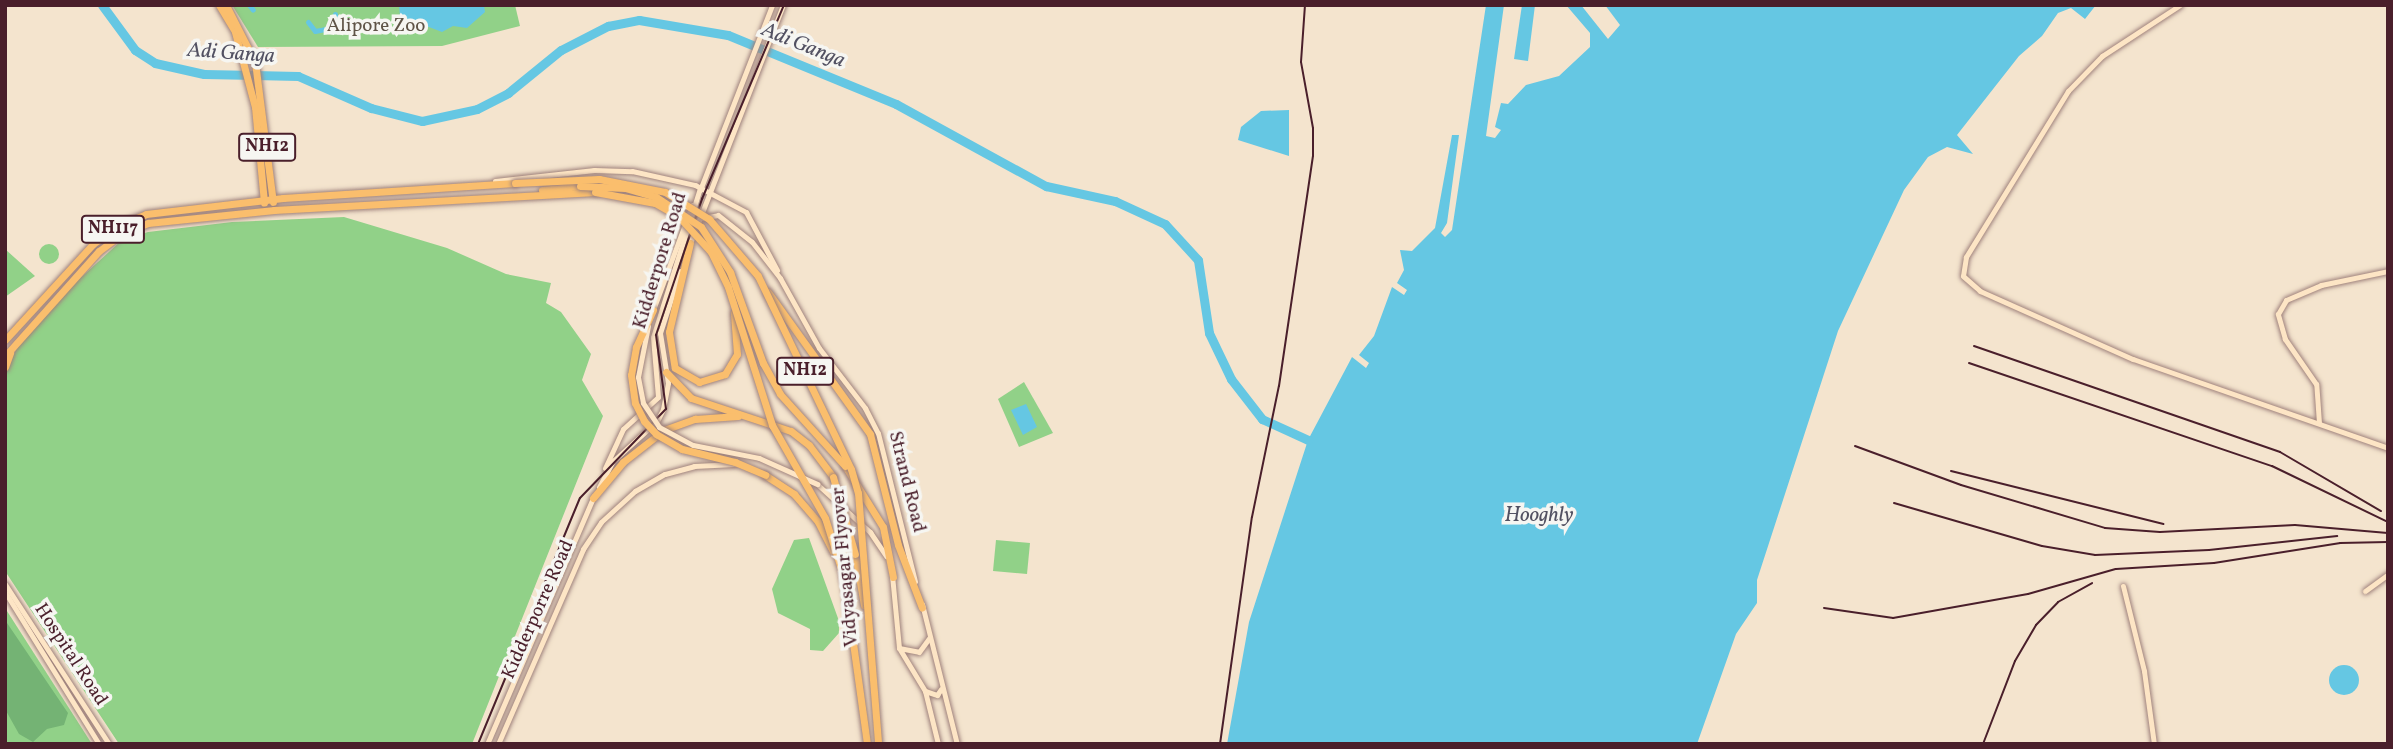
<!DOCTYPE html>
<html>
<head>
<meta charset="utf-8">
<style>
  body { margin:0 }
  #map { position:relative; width:2393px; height:749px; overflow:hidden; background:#f4e4ce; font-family:Vollkorn,serif }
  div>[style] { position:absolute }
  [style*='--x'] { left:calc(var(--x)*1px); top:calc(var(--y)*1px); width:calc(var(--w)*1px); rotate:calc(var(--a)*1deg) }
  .green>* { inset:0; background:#91d188 }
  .round { border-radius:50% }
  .forest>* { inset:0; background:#74b374 }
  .water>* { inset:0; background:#65c7e3 }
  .canal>* { height:5px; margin:-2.5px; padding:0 2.5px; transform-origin:2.5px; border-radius:2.5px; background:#65c7e3 }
  .river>* { height:9px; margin:-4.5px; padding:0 4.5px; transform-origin:4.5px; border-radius:4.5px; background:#65c7e3 }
  .roads { filter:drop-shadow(0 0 2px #9f827c) drop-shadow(0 0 2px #9f827c) }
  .secondary>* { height:5px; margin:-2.5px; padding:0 2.5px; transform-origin:2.5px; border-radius:2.5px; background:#fde5c5 }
  .highway>* { height:7px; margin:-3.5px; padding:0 3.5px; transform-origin:3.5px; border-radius:3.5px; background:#fabe6d }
  .tram>* { height:2px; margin:-1px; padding:0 1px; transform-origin:1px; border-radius:1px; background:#4a1f2b }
  .rail>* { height:2px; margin:-1px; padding:0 1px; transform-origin:1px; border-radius:1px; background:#4a1f2b }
  .bridges { filter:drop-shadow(0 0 2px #9f827c) drop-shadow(0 0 2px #9f827c) }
  .secondary-bridge>* { height:5px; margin:-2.5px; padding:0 2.5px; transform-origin:2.5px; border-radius:2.5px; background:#fde5c5 }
  .highway-bridge>* { height:7px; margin:-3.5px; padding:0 3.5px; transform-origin:3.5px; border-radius:3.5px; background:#fabe6d }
  span { translate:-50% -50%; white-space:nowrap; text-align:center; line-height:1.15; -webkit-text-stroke:7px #f6f6f2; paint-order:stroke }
  .shield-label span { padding:2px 5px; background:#f6f6f2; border:2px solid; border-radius:5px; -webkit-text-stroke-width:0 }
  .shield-label { font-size:18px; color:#4a1f2b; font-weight:700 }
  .park-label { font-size:19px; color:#5f5447 }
  .street-label { font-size:19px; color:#4a1f2b }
  .water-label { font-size:21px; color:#525162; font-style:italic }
  .frame { position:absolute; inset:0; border:7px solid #4a1f2b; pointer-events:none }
</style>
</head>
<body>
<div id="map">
  <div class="green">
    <div style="clip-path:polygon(232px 5px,515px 5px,520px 26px,442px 46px,258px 47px)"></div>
    <div style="clip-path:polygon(344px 217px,447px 248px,506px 274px,551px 283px,546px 303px,561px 312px,591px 354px,582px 380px,603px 416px,472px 744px,119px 744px,5px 571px,5px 369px,19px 345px,63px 294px,122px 240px,148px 232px,232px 222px)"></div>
    <div class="round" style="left:39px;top:244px;width:20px;height:20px"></div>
    <div style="clip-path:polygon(5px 249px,35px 276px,5px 297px)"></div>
    <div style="clip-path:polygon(1024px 382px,1053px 433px,1019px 447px,998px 399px)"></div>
    <div style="clip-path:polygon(809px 538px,839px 621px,839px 633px,823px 651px,810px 650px,810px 629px,778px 613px,772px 589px,794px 540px)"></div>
    <div style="clip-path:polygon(996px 540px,1030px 543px,1027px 574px,993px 571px)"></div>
    <div style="clip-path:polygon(5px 608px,7px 611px,92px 744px,5px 744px)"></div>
  </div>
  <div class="forest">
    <div style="clip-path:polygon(5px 620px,68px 713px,64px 725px,47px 729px,33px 742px,19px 734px,5px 709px)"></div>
  </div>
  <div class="water">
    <div style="clip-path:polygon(399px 5px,484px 5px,485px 12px,467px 28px,453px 26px,442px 32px,400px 16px)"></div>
    <div style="clip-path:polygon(1486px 5px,1504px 5px,1486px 136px,1495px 138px,1501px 130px,1495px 127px,1501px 103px,1508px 104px,1526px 85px,1559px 76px,1590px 47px,1590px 33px,1566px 5px,1581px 5px,1608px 39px,1620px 25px,1605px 5px,2096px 5px,2085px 19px,2071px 8px,2058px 13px,2042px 36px,2019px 56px,1957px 135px,1973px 154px,1947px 147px,1928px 157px,1904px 190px,1838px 331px,1757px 580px,1757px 603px,1736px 634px,1697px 744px,1227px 744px,1249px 622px,1308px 440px,1352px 357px,1366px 368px,1369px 363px,1359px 355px,1374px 336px,1392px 287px,1404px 295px,1407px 290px,1397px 283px,1404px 270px,1400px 250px,1412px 251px,1435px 228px,1452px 135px,1459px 135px,1447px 223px,1441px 233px,1445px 237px,1452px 230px)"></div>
    <div style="clip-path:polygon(1522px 5px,1535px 5px,1528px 61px,1514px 59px)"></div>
    <div style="clip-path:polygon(1289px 110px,1289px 156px,1238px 140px,1241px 127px,1261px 111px)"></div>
    <div style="clip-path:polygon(1026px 404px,1037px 427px,1023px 435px,1011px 410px)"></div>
    <div class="round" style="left:2329px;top:665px;width:30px;height:30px"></div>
  </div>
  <div class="canal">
    <div style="--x:249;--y:5;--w:6;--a:51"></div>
    <div style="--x:308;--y:22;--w:11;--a:52"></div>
    <div style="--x:315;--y:31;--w:10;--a:-11"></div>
    <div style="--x:325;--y:29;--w:11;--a:-22"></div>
    <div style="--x:335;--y:25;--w:11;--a:-90"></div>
  </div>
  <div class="river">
    <div style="--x:102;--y:5;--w:56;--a:53.7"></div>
    <div style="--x:135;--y:50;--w:24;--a:33"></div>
    <div style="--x:155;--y:63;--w:50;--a:12.7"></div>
    <div style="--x:204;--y:74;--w:94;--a:1.2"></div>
    <div style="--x:298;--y:76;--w:80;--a:23.7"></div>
    <div style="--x:371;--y:108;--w:53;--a:14.3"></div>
    <div style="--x:422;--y:121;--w:56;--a:-12.3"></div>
    <div style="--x:477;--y:109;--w:35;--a:-27"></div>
    <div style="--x:508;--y:93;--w:68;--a:-39.1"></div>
    <div style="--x:561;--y:50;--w:53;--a:-27.1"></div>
    <div style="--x:608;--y:26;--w:32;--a:-11"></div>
    <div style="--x:639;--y:20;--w:90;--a:9.6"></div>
    <div style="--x:728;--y:35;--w:182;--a:22.3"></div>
    <div style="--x:896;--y:104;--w:171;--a:28.7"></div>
    <div style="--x:1046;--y:186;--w:71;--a:12.3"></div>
    <div style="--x:1115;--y:201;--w:55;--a:24.7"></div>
    <div style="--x:1165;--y:224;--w:49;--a:47.5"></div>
    <div style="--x:1198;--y:260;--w:74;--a:81.4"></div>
    <div style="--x:1209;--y:333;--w:51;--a:64.4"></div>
    <div style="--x:1231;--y:379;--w:51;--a:52.2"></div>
    <div style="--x:1262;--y:419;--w:51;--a:24.5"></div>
  </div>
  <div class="roads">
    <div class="secondary">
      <div style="--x:2180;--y:5;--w:93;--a:146.8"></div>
      <div style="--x:2102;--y:56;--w:49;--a:134.2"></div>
      <div style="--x:2068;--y:91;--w:195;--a:121.6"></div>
      <div style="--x:1966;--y:257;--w:19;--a:99"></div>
      <div style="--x:1963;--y:276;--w:23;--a:41"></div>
      <div style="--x:1980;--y:291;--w:167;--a:24"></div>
      <div style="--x:2133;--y:359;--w:270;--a:19.2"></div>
      <div style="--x:495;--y:181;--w:100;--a:-6.3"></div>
      <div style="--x:594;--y:170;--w:38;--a:2"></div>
      <div style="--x:632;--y:171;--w:65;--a:12.5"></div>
      <div style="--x:695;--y:185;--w:58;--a:27.9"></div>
      <div style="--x:746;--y:212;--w:66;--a:61.9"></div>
      <div style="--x:700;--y:190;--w:199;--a:-68.7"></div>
      <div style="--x:703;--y:218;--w:15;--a:-11"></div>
      <div style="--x:718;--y:215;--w:43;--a:38.5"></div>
      <div style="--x:752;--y:242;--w:46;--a:52.1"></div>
      <div style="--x:780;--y:278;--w:80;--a:60.9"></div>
      <div style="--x:819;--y:348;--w:76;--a:52.5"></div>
      <div style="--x:865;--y:408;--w:28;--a:63"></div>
      <div style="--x:878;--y:433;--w:153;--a:76"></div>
      <div style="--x:689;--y:246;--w:259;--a:-68.7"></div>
      <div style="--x:653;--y:310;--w:112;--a:-69.6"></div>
      <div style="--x:2319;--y:423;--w:39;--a:-94"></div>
      <div style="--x:2316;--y:384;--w:55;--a:-124.6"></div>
      <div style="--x:2285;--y:339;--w:26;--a:-106"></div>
      <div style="--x:2278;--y:314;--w:16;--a:-60"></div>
      <div style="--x:2286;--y:300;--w:38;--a:-23"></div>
      <div style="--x:2321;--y:285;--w:68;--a:-11.8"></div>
      <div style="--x:605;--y:468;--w:43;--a:-65.2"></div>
      <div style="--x:623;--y:429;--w:47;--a:-42.4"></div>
      <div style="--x:658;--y:397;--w:60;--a:-94.8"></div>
      <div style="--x:653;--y:337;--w:156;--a:-72.5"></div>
      <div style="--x:817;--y:484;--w:72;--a:42.2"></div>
      <div style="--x:870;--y:532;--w:29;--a:56"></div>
      <div style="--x:599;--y:487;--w:30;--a:-62"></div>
      <div style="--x:613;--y:461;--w:59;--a:-42.3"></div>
      <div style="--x:657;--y:421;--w:13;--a:-63"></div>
      <div style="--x:663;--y:409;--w:26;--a:-79"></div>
      <div style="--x:668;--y:383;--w:51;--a:-99.1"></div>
      <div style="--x:660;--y:333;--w:65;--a:-72.1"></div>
      <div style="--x:892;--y:575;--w:73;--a:84.5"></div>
      <div style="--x:899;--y:648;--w:50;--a:58.8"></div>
      <div style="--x:925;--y:691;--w:55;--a:76.2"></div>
      <div style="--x:5;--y:584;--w:191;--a:57"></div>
      <div style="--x:2123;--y:586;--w:88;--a:76.1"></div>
      <div style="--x:2144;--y:671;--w:74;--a:82.2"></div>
      <div style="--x:2365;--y:591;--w:29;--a:-36"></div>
      <div style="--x:5;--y:592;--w:179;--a:58.3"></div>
      <div style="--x:922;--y:604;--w:144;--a:76"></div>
      <div style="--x:899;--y:648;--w:20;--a:11"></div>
      <div style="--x:919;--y:652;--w:17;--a:-54"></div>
      <div style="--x:925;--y:691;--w:13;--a:18"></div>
      <div style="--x:937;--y:695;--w:7;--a:-56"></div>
      <div style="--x:487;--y:744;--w:270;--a:-66.7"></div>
      <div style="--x:498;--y:744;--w:213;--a:-66.4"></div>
      <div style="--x:583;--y:549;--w:32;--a:-56"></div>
      <div style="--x:601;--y:522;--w:46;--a:-42.4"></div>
      <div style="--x:635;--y:491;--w:34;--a:-30"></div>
      <div style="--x:665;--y:474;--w:30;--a:-15"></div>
      <div style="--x:694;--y:466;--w:40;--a:-2.9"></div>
    </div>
    <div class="highway">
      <div style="--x:219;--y:5;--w:31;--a:59"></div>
      <div style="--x:235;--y:32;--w:78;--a:75.1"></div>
      <div style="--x:255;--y:107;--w:96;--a:84.6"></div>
      <div style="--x:226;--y:5;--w:64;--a:63"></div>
      <div style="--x:255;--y:62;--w:141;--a:82.7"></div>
      <div style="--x:542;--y:190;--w:38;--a:-6"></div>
      <div style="--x:690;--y:243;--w:91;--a:103.3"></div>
      <div style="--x:669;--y:332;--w:36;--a:81"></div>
      <div style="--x:675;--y:368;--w:28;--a:30"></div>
      <div style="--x:699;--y:382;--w:27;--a:-17"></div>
      <div style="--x:725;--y:374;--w:23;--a:-59"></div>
      <div style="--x:737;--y:354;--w:41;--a:-94.2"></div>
      <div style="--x:768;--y:292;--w:175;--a:54.3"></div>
      <div style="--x:870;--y:434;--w:114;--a:75.8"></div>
      <div style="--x:898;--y:545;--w:67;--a:69.1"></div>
      <div style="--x:5;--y:340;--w:130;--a:-47.5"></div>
      <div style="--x:93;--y:244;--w:32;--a:-36"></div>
      <div style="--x:119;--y:225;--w:29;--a:-22"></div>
      <div style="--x:146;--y:214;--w:138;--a:-6.7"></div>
      <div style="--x:283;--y:198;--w:232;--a:-3.7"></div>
      <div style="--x:5;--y:356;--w:141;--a:-48.2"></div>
      <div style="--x:99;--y:251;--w:30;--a:-37"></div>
      <div style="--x:123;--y:233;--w:27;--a:-22"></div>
      <div style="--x:148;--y:223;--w:127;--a:-5.9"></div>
      <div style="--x:274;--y:210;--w:322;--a:-3.2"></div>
      <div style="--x:5;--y:367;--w:15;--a:-70"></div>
      <div style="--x:666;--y:372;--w:36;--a:46"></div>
      <div style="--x:691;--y:398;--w:105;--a:18.3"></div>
      <div style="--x:791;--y:431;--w:23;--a:38"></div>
      <div style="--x:809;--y:445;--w:40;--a:53"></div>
      <div style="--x:845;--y:466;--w:72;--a:58.1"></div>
      <div style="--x:883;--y:527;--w:51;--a:78.7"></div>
      <div style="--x:765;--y:475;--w:35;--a:33"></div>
      <div style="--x:794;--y:494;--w:37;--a:49"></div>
      <div style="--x:818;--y:522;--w:33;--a:63"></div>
      <div style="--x:593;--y:498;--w:47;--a:-50.2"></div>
      <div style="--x:623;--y:462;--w:52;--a:-38"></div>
      <div style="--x:664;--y:430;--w:33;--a:-20"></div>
      <div style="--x:695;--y:419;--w:43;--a:-4"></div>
      <div style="--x:855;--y:554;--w:52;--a:80"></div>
      <div style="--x:844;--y:578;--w:168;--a:82.1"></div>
    </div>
  </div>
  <div class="tram">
    <div style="--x:478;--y:744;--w:266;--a:-67.5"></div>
    <div style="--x:580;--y:498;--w:124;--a:-46"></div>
    <div style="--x:666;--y:409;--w:75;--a:-97.7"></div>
    <div style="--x:656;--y:335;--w:144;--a:-71.3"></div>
    <div style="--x:702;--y:199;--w:211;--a:-67.1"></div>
  </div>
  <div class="rail">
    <div style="--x:1974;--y:346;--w:324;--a:19.1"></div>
    <div style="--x:2280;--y:452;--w:117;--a:30.3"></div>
    <div style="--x:1969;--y:363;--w:320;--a:18.8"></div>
    <div style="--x:2272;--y:466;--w:129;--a:25.8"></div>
    <div style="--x:1855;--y:446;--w:113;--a:20.2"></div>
    <div style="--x:1961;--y:485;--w:150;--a:16.6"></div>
    <div style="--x:2105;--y:528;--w:55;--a:4.2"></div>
    <div style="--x:2160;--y:532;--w:135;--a:-3"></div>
    <div style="--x:2295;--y:525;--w:93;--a:4.9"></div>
    <div style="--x:1951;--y:471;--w:219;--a:14"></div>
    <div style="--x:1894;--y:503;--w:154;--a:16.2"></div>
    <div style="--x:2042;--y:546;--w:54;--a:9.6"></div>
    <div style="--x:2095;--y:555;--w:114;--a:-2.5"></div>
    <div style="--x:2209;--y:550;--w:129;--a:-6.2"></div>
    <div style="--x:1824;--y:608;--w:70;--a:8.2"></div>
    <div style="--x:1893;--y:618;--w:137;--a:-10.1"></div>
    <div style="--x:2028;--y:594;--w:91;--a:-15.9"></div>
    <div style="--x:2116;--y:569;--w:98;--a:-3.5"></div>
    <div style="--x:2214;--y:563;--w:128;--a:-9"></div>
    <div style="--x:2340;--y:543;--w:48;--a:-1.2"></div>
    <div style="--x:1220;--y:744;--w:229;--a:-82"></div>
    <div style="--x:1252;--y:517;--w:134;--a:-78.4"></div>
    <div style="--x:1279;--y:386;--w:232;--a:-81.6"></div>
    <div style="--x:1313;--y:156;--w:28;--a:-90"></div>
    <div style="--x:1313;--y:128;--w:67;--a:-100.3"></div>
    <div style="--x:1301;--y:62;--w:57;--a:-86"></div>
    <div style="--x:1983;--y:744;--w:89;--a:-68.9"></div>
    <div style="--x:2015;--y:661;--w:42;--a:-59.7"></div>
    <div style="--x:2036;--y:625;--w:32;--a:-46"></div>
    <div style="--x:2058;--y:602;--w:39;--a:-29"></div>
  </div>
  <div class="bridges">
    <div class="secondary-bridge">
      <div style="--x:648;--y:326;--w:52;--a:101.1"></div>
      <div style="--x:638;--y:377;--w:26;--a:79"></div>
      <div style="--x:643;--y:403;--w:29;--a:56"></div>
      <div style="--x:659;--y:427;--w:38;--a:28"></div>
      <div style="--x:693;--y:445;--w:67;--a:11.1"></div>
      <div style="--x:759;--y:458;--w:64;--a:24.1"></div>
    </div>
    <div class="highway-bridge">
      <div style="--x:515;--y:183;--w:84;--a:-2.7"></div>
      <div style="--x:599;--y:179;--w:67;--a:11.1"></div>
      <div style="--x:665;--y:192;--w:52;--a:31.5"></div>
      <div style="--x:709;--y:219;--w:75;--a:49.3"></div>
      <div style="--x:758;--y:276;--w:214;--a:64.3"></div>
      <div style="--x:851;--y:469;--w:25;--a:74"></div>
      <div style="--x:858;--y:493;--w:252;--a:85.4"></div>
      <div style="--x:580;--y:186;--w:45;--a:2.5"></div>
      <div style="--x:625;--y:188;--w:32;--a:16"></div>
      <div style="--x:656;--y:197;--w:54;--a:33.7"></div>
      <div style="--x:701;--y:227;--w:54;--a:57.2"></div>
      <div style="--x:730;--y:272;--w:97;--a:70.1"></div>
      <div style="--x:763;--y:363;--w:35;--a:61"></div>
      <div style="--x:780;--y:394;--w:97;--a:47.9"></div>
      <div style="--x:595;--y:192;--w:61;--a:10.4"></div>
      <div style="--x:655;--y:203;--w:28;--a:30"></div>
      <div style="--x:679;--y:217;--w:47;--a:47.6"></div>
      <div style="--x:711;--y:252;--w:39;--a:64"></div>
      <div style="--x:728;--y:287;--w:145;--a:72.3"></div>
      <div style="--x:772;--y:425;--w:107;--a:60.3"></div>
      <div style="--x:825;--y:518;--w:66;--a:72.4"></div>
      <div style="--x:653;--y:310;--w:41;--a:114.7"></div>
      <div style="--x:636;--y:347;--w:28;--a:100"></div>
      <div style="--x:631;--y:375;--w:28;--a:82"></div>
      <div style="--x:635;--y:403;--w:20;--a:63"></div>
      <div style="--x:644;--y:421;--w:18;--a:47"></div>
      <div style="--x:656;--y:434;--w:30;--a:30"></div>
      <div style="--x:682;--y:449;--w:55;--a:13.8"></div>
      <div style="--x:735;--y:462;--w:33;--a:23"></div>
      <div style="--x:833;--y:477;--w:80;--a:74.1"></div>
    </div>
  </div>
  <div class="shield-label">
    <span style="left:267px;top:147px">NH12</span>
    <span style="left:113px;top:229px">NH117</span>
    <span style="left:805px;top:371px">NH12</span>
  </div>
  <div class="park-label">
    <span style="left:376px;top:27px">Alipore Zoo</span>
  </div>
  <div class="street-label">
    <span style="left:661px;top:261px;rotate:-73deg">Kidderpore Road</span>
    <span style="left:906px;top:482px;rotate:76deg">Strand Road</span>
    <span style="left:846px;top:567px;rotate:-95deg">Vidyasagar Flyover</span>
    <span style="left:539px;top:610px;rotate:-66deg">Kidderporre Road</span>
    <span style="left:70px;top:655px;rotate:57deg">Hospital Road</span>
  </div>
  <div class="water-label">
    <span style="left:803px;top:46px;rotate:22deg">Adi Ganga</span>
    <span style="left:231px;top:54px;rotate:4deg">Adi Ganga</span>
    <span style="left:1539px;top:516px">Hooghly</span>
  </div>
  <div class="frame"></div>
</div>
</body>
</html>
